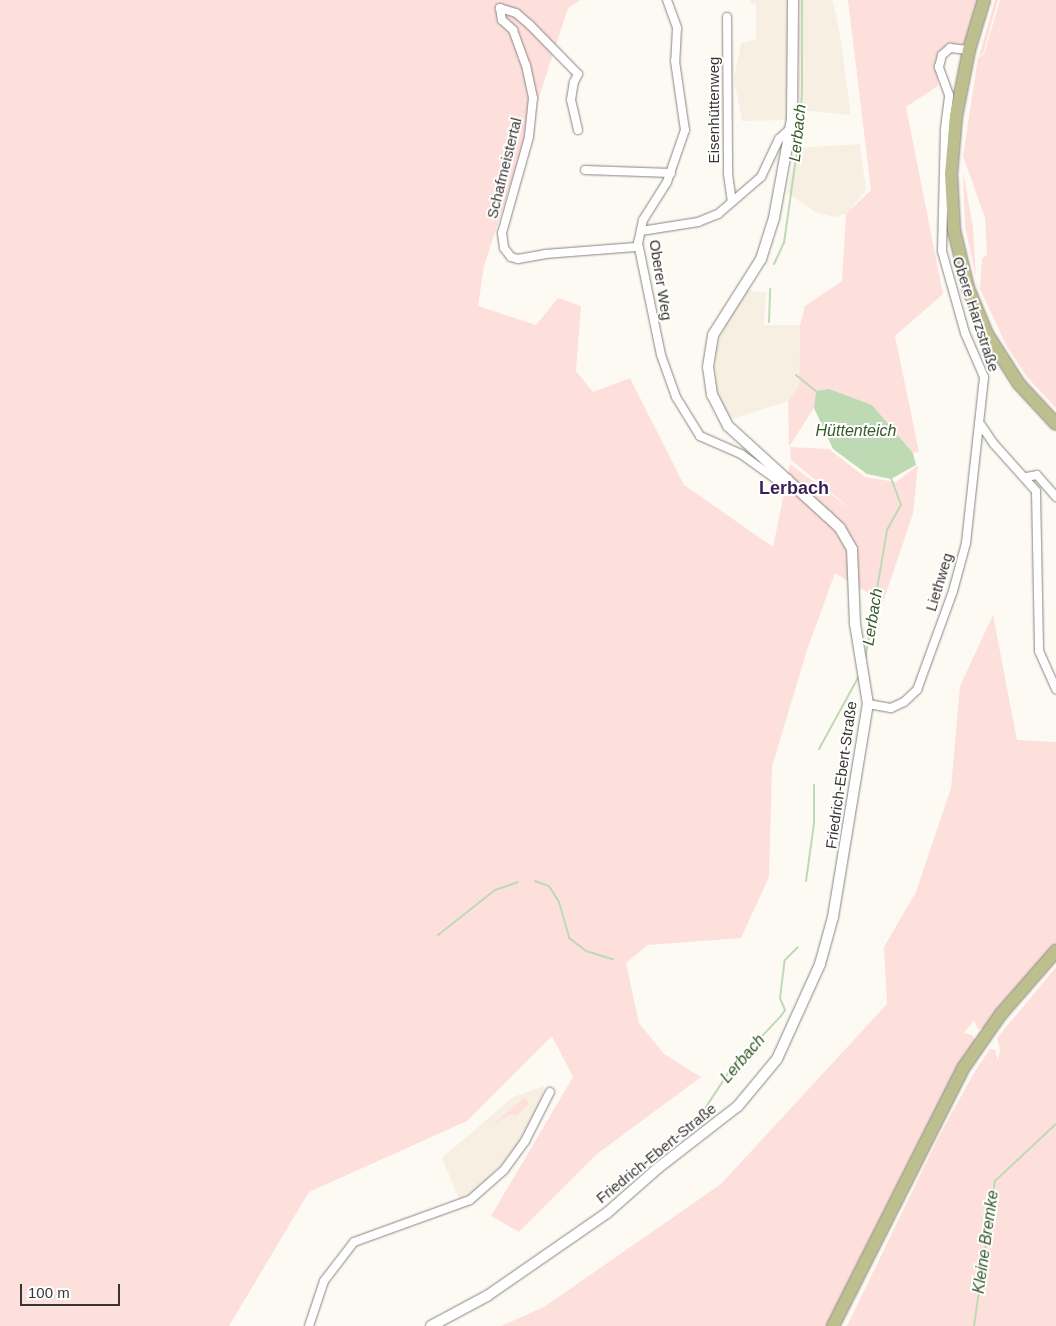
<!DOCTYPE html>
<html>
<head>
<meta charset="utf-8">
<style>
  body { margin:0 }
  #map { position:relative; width:1056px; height:1326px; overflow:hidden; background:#fdfaf4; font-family:Helvetica,sans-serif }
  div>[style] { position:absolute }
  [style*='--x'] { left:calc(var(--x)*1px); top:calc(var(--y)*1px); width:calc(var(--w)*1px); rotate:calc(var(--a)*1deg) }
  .built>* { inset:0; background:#f6efe2 }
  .green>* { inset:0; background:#fde0dc }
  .water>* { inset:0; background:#bedab5 }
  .stream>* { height:2px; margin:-1px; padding:0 1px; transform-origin:1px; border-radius:1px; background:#bedab5 }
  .roads { filter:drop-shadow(0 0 1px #888580) drop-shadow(0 0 1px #888580) }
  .minor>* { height:8px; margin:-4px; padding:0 4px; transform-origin:4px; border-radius:4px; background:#fff }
  .tertiary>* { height:10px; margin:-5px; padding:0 5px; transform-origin:5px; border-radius:5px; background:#fff }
  .primary>* { height:12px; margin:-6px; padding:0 6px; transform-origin:6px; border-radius:6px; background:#bebf8e }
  span { translate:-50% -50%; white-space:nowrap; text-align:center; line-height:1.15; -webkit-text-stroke:4px #fff; paint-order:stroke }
  .street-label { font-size:15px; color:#383634 }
  .water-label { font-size:16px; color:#355a28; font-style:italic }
  .quarter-label { font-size:18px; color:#3b1e57; font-weight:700 }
  .scale { position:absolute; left:20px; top:1284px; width:100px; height:22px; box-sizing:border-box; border:2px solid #383634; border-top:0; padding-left:6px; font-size:15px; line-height:18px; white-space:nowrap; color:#383634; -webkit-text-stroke:4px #fff; paint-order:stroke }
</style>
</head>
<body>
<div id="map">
  <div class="built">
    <div style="clip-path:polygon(751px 0,789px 0,788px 120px,742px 121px,734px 79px,741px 43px,756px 40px,756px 4px,750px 3px)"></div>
    <div style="clip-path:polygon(799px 0,832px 0,839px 28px,851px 115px,799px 110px)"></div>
    <div style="clip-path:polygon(860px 144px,866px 191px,846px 214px,835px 217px,817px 213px,787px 193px,796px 148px)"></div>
    <div style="clip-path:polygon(746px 290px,766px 293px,764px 325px,800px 325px,799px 385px,788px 401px,729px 420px,716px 389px,715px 354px,724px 325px)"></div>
    <div style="clip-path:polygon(544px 1086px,539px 1109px,525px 1136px,506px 1161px,474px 1192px,459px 1199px,442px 1158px,513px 1097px)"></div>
  </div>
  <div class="green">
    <div style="clip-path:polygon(0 0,581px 0,568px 8px,484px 266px,478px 306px,536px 325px,558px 298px,581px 306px,576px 371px,593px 392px,630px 378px,684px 485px,773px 547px,790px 464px,852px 510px,791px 460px,790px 447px,829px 449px,865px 477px,896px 482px,918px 465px,913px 514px,883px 602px,835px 573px,807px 650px,772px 767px,769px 877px,741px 938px,648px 945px,626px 963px,639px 1023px,664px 1054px,701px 1077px,597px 1154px,519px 1232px,491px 1216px,573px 1077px,552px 1036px,467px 1121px,309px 1192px,229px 1326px,0 1326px)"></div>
    <div style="clip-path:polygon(848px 0,980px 0,965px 44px,950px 45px,937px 67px,938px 86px,906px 107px,943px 294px,895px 336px,919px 452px,913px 453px,872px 405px,816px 392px,814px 408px,789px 447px,788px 401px,799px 385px,800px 325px,805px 306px,842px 281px,846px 214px,871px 190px)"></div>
    <div style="clip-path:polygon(995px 0,998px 0,983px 54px,979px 56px)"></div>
    <div style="clip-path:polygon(1000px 0,1056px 0,1056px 408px,1027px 377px,1006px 345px,980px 289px,982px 258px,987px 255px,985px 218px,963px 156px,978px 58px,984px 54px)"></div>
    <div style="clip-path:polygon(963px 171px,973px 227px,976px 277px,965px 227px)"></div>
    <div style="clip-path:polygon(993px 615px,1017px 740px,1056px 742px,1056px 945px,985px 1028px,978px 1029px,974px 1020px,964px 1033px,972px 1035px,976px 1041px,829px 1326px,501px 1326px,544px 1307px,721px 1184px,887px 1004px,884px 947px,916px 892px,951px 788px,960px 686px)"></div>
    <div style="clip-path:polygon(1056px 967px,1056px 1326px,847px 1326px,940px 1134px,974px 1073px,990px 1049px,995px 1050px,998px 1060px,1000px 1050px,997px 1038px)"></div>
    <div style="clip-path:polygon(525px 1097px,529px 1104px,516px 1116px,511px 1114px,492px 1125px)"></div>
  </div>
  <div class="water">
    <div style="clip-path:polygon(829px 389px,872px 405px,913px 453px,916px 465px,891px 479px,867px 474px,833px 449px,814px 408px,816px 391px)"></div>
  </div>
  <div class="stream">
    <div style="--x:774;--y:264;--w:23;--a:-65"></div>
    <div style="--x:784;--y:243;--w:108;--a:-82"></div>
    <div style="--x:799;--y:136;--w:43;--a:-86"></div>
    <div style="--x:802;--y:93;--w:93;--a:-90"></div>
    <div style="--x:769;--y:322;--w:33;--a:-88"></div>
    <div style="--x:796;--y:375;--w:27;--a:39"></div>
    <div style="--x:865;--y:660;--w:132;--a:-80.4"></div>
    <div style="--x:887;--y:530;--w:29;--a:-61"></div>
    <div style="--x:901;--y:505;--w:30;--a:-110"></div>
    <div style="--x:819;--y:749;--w:83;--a:-61.3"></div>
    <div style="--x:535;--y:881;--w:15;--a:20"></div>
    <div style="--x:549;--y:886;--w:19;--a:58"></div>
    <div style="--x:559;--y:902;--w:37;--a:74"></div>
    <div style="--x:569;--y:938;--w:21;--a:37"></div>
    <div style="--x:586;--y:951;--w:28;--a:17"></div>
    <div style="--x:806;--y:881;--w:59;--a:-82.1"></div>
    <div style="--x:814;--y:823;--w:38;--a:-90"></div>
    <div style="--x:438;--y:935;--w:73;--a:-38.3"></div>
    <div style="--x:495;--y:890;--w:24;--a:-19"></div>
    <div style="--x:657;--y:1160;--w:21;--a:-61"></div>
    <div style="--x:667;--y:1142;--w:39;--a:-37"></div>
    <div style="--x:698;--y:1119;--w:60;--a:-56.6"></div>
    <div style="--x:731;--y:1069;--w:73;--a:-46.7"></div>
    <div style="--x:781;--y:1016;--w:7;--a:-56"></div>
    <div style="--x:785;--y:1010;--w:13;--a:-113"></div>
    <div style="--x:780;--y:998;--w:38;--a:-83"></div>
    <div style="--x:785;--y:960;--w:18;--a:-45"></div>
    <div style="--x:974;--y:1326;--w:147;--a:-81.8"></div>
    <div style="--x:995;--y:1181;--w:83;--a:-43.1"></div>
  </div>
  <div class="roads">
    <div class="minor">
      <div style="--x:667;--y:0;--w:30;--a:70"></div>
      <div style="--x:677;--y:28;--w:33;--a:93"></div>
      <div style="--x:675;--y:61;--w:70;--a:81.8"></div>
      <div style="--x:685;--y:130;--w:55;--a:109.1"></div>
      <div style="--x:667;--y:182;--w:45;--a:122.3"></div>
      <div style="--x:643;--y:220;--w:24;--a:102"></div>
      <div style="--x:638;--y:243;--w:114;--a:78.4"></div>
      <div style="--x:661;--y:355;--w:45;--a:70.3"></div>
      <div style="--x:676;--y:397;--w:46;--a:58.4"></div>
      <div style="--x:700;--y:436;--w:45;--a:23.7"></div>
      <div style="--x:741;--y:454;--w:48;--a:35.7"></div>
      <div style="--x:780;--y:482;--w:9;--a:-21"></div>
      <div style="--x:727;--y:17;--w:157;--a:89.6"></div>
      <div style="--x:728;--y:174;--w:28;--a:82"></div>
      <div style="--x:578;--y:130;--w:31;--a:-103"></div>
      <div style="--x:571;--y:100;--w:18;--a:-81"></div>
      <div style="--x:574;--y:82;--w:9;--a:-63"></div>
      <div style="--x:578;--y:74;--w:69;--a:-134.4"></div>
      <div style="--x:530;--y:25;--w:18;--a:-139"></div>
      <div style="--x:516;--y:13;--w:17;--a:-163"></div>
      <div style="--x:500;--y:8;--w:12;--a:81"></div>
      <div style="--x:502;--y:20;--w:15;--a:42"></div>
      <div style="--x:513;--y:30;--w:37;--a:70"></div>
      <div style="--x:526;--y:65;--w:34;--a:78"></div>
      <div style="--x:533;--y:98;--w:39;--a:96"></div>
      <div style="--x:529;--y:137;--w:100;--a:105.7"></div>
      <div style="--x:502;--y:233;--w:15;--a:82"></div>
      <div style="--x:504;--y:248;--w:11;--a:52"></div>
      <div style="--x:511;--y:257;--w:7;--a:16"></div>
      <div style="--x:518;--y:259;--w:27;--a:-10"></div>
      <div style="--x:545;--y:254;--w:91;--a:-4.4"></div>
      <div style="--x:585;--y:170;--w:86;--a:2"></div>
      <div style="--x:641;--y:231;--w:58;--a:-9"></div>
      <div style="--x:698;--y:222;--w:22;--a:-22"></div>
      <div style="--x:718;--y:214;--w:57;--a:-40.7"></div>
      <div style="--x:761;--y:177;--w:42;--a:-64.7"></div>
      <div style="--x:779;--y:139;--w:16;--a:-43"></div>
      <div style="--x:981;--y:425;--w:23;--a:56"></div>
      <div style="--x:994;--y:444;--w:63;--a:48.2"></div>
      <div style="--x:1036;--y:491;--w:160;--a:88.9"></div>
      <div style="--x:1039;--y:651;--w:42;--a:65.9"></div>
      <div style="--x:1026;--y:477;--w:11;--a:-10"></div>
      <div style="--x:1037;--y:475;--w:29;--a:49"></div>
      <div style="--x:868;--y:704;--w:23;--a:10"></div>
      <div style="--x:891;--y:708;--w:14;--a:-25"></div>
      <div style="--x:904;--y:702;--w:18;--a:-43"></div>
      <div style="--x:917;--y:690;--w:105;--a:-70"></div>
      <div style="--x:953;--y:591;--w:50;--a:-74.8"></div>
      <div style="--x:966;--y:543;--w:167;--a:-83.8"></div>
      <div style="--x:984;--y:377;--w:48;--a:-113.4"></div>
      <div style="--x:965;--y:333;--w:85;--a:-105.7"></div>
      <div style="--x:942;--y:251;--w:122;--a:-88.6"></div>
      <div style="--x:945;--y:129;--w:34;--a:-83"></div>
      <div style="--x:949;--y:95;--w:30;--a:-110"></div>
      <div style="--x:939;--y:67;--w:12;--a:-76"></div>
      <div style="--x:942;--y:55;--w:11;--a:-41"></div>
      <div style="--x:950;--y:48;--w:19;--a:6"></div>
      <div style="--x:309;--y:1326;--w:47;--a:-71.6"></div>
      <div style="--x:324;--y:1281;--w:49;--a:-52.4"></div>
      <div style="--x:354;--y:1242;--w:123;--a:-19.9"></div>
      <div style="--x:470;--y:1200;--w:45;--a:-41.4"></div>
      <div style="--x:504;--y:1170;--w:36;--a:-54"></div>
      <div style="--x:525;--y:1141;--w:55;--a:-63"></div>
    </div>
    <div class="tertiary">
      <div style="--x:431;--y:1326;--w:64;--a:-28.2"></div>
      <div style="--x:487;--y:1296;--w:146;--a:-34.7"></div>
      <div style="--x:607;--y:1213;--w:68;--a:-41.4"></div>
      <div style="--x:658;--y:1168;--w:101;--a:-37.8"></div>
      <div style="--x:738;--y:1106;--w:61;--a:-50.3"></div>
      <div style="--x:777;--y:1059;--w:104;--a:-65.6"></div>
      <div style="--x:820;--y:964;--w:49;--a:-74.5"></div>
      <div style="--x:833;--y:917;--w:216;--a:-80.7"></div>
      <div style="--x:868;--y:704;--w:81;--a:-99.2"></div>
      <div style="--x:855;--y:624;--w:75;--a:-92.3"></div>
      <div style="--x:852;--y:549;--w:24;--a:-120"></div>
      <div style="--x:840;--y:528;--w:18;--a:-137"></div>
      <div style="--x:827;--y:516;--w:134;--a:-137.7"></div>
      <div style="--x:728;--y:426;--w:35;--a:-117"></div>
      <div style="--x:712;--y:395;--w:28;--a:-98"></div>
      <div style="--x:708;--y:367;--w:32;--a:-81"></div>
      <div style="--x:713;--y:335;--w:90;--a:-57.7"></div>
      <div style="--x:761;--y:259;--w:43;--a:-72.4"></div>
      <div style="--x:774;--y:218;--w:101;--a:-79.7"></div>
      <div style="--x:792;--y:119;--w:119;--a:-89.5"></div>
    </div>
    <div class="primary">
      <div style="--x:984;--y:0;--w:52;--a:106.7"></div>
      <div style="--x:969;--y:50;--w:67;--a:101.1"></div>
      <div style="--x:956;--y:116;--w:58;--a:94.9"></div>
      <div style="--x:951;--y:174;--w:56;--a:86.9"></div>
      <div style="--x:954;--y:230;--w:60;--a:76.4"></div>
      <div style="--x:968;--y:288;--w:50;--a:67.6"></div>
      <div style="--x:987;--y:334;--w:59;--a:57.4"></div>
      <div style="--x:1019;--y:384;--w:54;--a:47.2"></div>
      <div style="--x:833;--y:1326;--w:290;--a:-63.2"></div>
      <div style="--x:964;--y:1067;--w:65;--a:-55.1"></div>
      <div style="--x:1001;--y:1014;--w:84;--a:-48.9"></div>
    </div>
  </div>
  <div class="street-label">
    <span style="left:714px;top:110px;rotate:-90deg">Eisenhüttenweg</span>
    <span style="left:504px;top:168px;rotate:-76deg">Schafmeistertal</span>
    <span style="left:661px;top:280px;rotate:81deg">Oberer Weg</span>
    <span style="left:976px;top:314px;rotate:72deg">Obere Harzstraße</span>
    <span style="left:939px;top:582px;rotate:-73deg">Liethweg</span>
    <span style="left:841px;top:775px;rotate:-82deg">Friedrich-Ebert-Straße</span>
    <span style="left:656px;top:1153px;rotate:-39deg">Friedrich-Ebert-Straße</span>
  </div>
  <div class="water-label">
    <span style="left:798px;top:133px;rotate:-84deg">Lerbach</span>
    <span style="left:856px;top:431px">Hüttenteich</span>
    <span style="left:873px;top:617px;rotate:-81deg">Lerbach</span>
    <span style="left:743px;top:1059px;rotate:-49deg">Lerbach</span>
    <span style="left:986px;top:1242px;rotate:-82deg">Kleine Bremke</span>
  </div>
  <div class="quarter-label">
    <span style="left:794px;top:488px">Lerbach</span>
  </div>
  <div class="scale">100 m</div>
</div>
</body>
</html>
